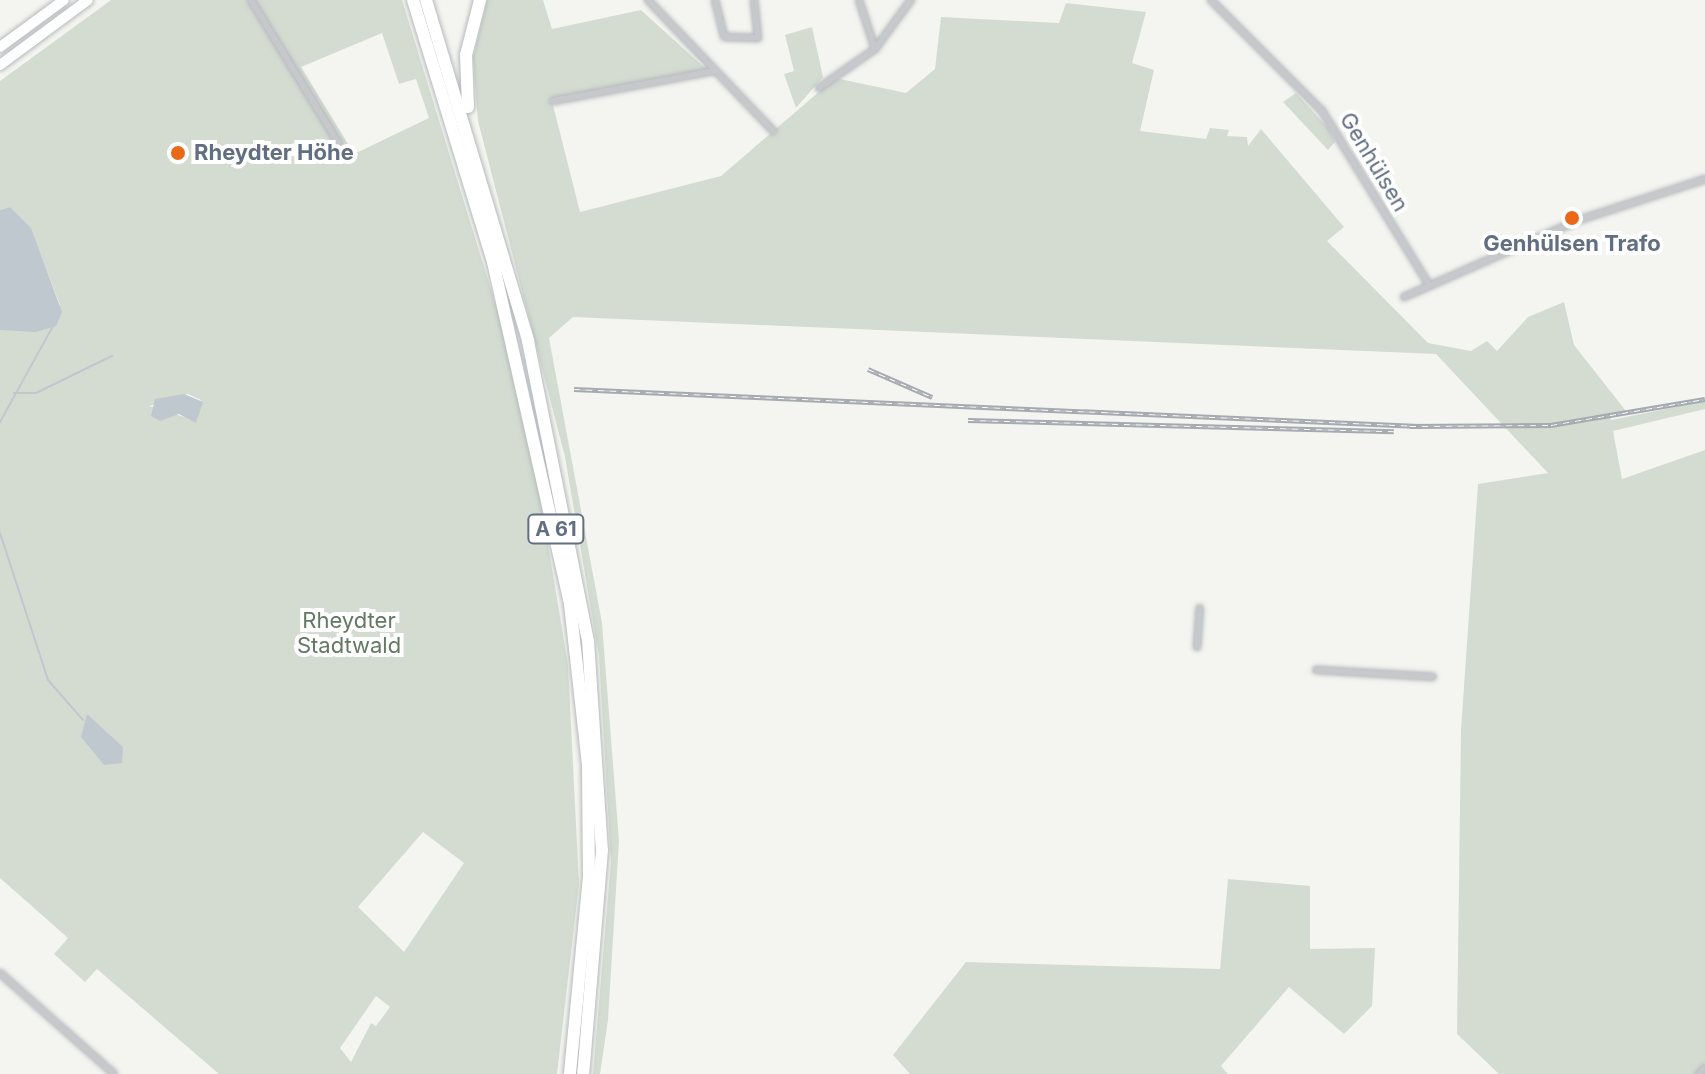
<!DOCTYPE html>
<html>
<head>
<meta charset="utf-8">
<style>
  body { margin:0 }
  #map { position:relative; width:1705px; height:1074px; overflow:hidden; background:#f4f5f0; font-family:Inter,sans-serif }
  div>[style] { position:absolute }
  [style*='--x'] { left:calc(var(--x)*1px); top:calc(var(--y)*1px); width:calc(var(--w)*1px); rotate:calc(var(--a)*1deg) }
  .green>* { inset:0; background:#d4dcd1 }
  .water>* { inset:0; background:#bfc8cf }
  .stream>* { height:2px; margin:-1px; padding:0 1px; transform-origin:1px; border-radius:1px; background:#bfc8cf }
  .roads { filter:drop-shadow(0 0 2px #b6b9be) drop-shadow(0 0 2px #b6b9be) }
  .street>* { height:6px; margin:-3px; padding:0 3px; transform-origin:3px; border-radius:3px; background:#c6c8cc }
  .primary>* { height:10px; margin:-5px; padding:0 5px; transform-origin:5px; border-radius:5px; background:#fff }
  .highway>* { height:12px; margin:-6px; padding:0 6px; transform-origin:6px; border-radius:6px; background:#fff }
  .rail>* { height:5px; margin-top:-2.5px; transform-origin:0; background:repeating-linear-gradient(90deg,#fff 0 6px,#a5a9b0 0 12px); box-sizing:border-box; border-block:2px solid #a5a9b0 }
  .dots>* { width:22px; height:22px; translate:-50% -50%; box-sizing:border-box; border:4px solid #fff; border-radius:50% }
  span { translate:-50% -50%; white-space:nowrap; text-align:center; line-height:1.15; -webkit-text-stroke:8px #fff; paint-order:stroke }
  .shield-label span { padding:2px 6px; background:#fff; border:2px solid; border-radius:6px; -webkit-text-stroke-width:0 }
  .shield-label { font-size:20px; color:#626f83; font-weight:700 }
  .poi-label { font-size:22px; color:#626f83; font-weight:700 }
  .left { translate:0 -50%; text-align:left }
  .street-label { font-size:22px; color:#626f83 }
  .park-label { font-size:22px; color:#627a61 }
</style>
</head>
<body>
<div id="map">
  <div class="green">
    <div style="clip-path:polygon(evenodd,111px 0,402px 0,523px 394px,568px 665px,579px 884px,557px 1074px,219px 1074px,97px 969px,85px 982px,54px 954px,68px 938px,0 878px,0 330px,44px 329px,60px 305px,33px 235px,10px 207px,0 210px,0 81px,111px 0,382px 33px,399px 84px,416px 79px,429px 118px,354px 154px,301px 67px,382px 33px,111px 0,188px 394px,201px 400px,197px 421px,149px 406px,188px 394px,111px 0,423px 832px,464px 863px,404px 952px,358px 907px,423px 832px,111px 0,376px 996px,390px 1007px,376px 1026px,371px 1023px,351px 1062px,340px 1048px,376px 996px)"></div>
    <div style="clip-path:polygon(487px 0,543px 0,552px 29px,641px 10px,707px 70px,704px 76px,552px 101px,580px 212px,721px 176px,835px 78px,906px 93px,935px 69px,941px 17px,1059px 23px,1066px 3px,1146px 12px,1132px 63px,1154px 70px,1140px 131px,1206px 139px,1210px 128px,1229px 130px,1227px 136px,1247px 137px,1248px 146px,1261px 129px,1344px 227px,1327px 241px,1428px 343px,1471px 351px,1487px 341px,1497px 351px,1528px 317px,1564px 302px,1574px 345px,1626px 411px,1610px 414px,1611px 420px,1705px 401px,1705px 409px,1613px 431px,1622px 479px,1705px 450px,1705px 1074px,1499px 1074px,1457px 1034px,1461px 730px,1478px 484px,1548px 473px,1436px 354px,573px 317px,549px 338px,602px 623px,619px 841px,608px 1020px,600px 1074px,593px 1074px,611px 861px,599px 656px,565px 457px,478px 121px,473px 58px)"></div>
    <div style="clip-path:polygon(812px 27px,823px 77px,796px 108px,784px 74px,794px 71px,785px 35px)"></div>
    <div style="clip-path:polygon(1296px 93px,1328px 128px,1335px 142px,1328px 150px,1283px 102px)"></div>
    <div style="clip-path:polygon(1228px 879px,1310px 886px,1310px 949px,1375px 948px,1372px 1006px,1344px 1034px,1289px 987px,1221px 1066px,1228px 1074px,910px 1074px,893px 1055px,966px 962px,1220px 969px)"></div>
  </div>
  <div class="water">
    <div style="clip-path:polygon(10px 207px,31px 228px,62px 312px,56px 326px,36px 332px,0 330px,0 210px)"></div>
    <div style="clip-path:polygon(184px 394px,203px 402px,196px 423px,179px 414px,160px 421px,151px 416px,155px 399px)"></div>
    <div style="clip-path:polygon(87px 714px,123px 747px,122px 763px,104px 765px,81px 737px)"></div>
  </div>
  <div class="stream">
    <div style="--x:14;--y:393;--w:22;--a:0"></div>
    <div style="--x:36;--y:393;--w:85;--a:-26"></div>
    <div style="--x:0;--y:422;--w:110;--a:-61.1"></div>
    <div style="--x:0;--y:533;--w:155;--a:71.9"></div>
    <div style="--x:48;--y:680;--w:53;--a:48.8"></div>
  </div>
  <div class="roads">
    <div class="street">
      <div style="--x:251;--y:0;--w:169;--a:58.6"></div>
      <div style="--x:648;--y:0;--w:181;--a:46.3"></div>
      <div style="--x:715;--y:0;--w:38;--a:76"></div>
      <div style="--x:859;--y:0;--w:52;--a:71.9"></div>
      <div style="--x:1211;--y:0;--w:157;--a:45"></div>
      <div style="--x:1322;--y:111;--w:201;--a:58.4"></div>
      <div style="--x:726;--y:37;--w:32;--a:2"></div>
      <div style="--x:758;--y:38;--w:38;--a:-96"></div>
      <div style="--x:819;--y:88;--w:68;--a:-34.9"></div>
      <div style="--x:875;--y:49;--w:61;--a:-53.7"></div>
      <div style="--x:553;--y:101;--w:164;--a:-10.6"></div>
      <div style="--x:1404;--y:297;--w:188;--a:-23.8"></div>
      <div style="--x:1576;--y:221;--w:136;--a:-18"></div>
      <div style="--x:1197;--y:647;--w:39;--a:-86"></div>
      <div style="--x:1316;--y:670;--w:117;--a:3.4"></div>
      <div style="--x:0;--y:973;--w:152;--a:41.5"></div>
      <div style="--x:1699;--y:1074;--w:8;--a:-45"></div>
    </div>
    <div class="primary">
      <div style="--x:0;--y:47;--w:79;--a:-36.3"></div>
      <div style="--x:0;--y:65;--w:109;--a:-36.5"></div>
    </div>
    <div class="highway">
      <div style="--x:413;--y:0;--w:274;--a:73"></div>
      <div style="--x:493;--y:262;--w:351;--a:77.3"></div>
      <div style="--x:570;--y:604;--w:162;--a:83.6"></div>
      <div style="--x:588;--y:765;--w:111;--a:89.5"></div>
      <div style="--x:589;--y:876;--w:199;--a:95.5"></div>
      <div style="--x:426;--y:0;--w:356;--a:73.3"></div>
      <div style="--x:528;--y:341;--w:306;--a:78.7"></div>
      <div style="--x:588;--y:641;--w:209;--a:86.2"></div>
      <div style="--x:602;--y:850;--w:225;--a:94.8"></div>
      <div style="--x:468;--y:107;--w:52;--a:-92.2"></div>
      <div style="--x:466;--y:55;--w:57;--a:-75.7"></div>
    </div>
  </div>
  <div class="rail">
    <div style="--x:868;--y:369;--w:70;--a:23.6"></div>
    <div style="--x:574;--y:389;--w:846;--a:2.51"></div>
    <div style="--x:968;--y:420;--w:426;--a:1.5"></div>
    <div style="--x:1410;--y:426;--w:141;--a:-0.4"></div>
    <div style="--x:1551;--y:425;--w:156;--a:-9.6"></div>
  </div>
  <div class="dots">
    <div style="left:178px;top:153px;background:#ec6819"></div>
    <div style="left:1572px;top:218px;background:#ec6819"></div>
  </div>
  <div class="shield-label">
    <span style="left:556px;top:529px">A 61</span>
  </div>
  <div class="poi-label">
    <span class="left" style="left:194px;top:153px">Rheydter Höhe</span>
    <span style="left:1572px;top:244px">Genhülsen Trafo</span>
  </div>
  <div class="street-label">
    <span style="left:1374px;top:162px;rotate:59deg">Genhülsen</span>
  </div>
  <div class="park-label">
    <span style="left:349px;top:633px">Rheydter<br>Stadtwald</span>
  </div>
</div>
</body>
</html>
